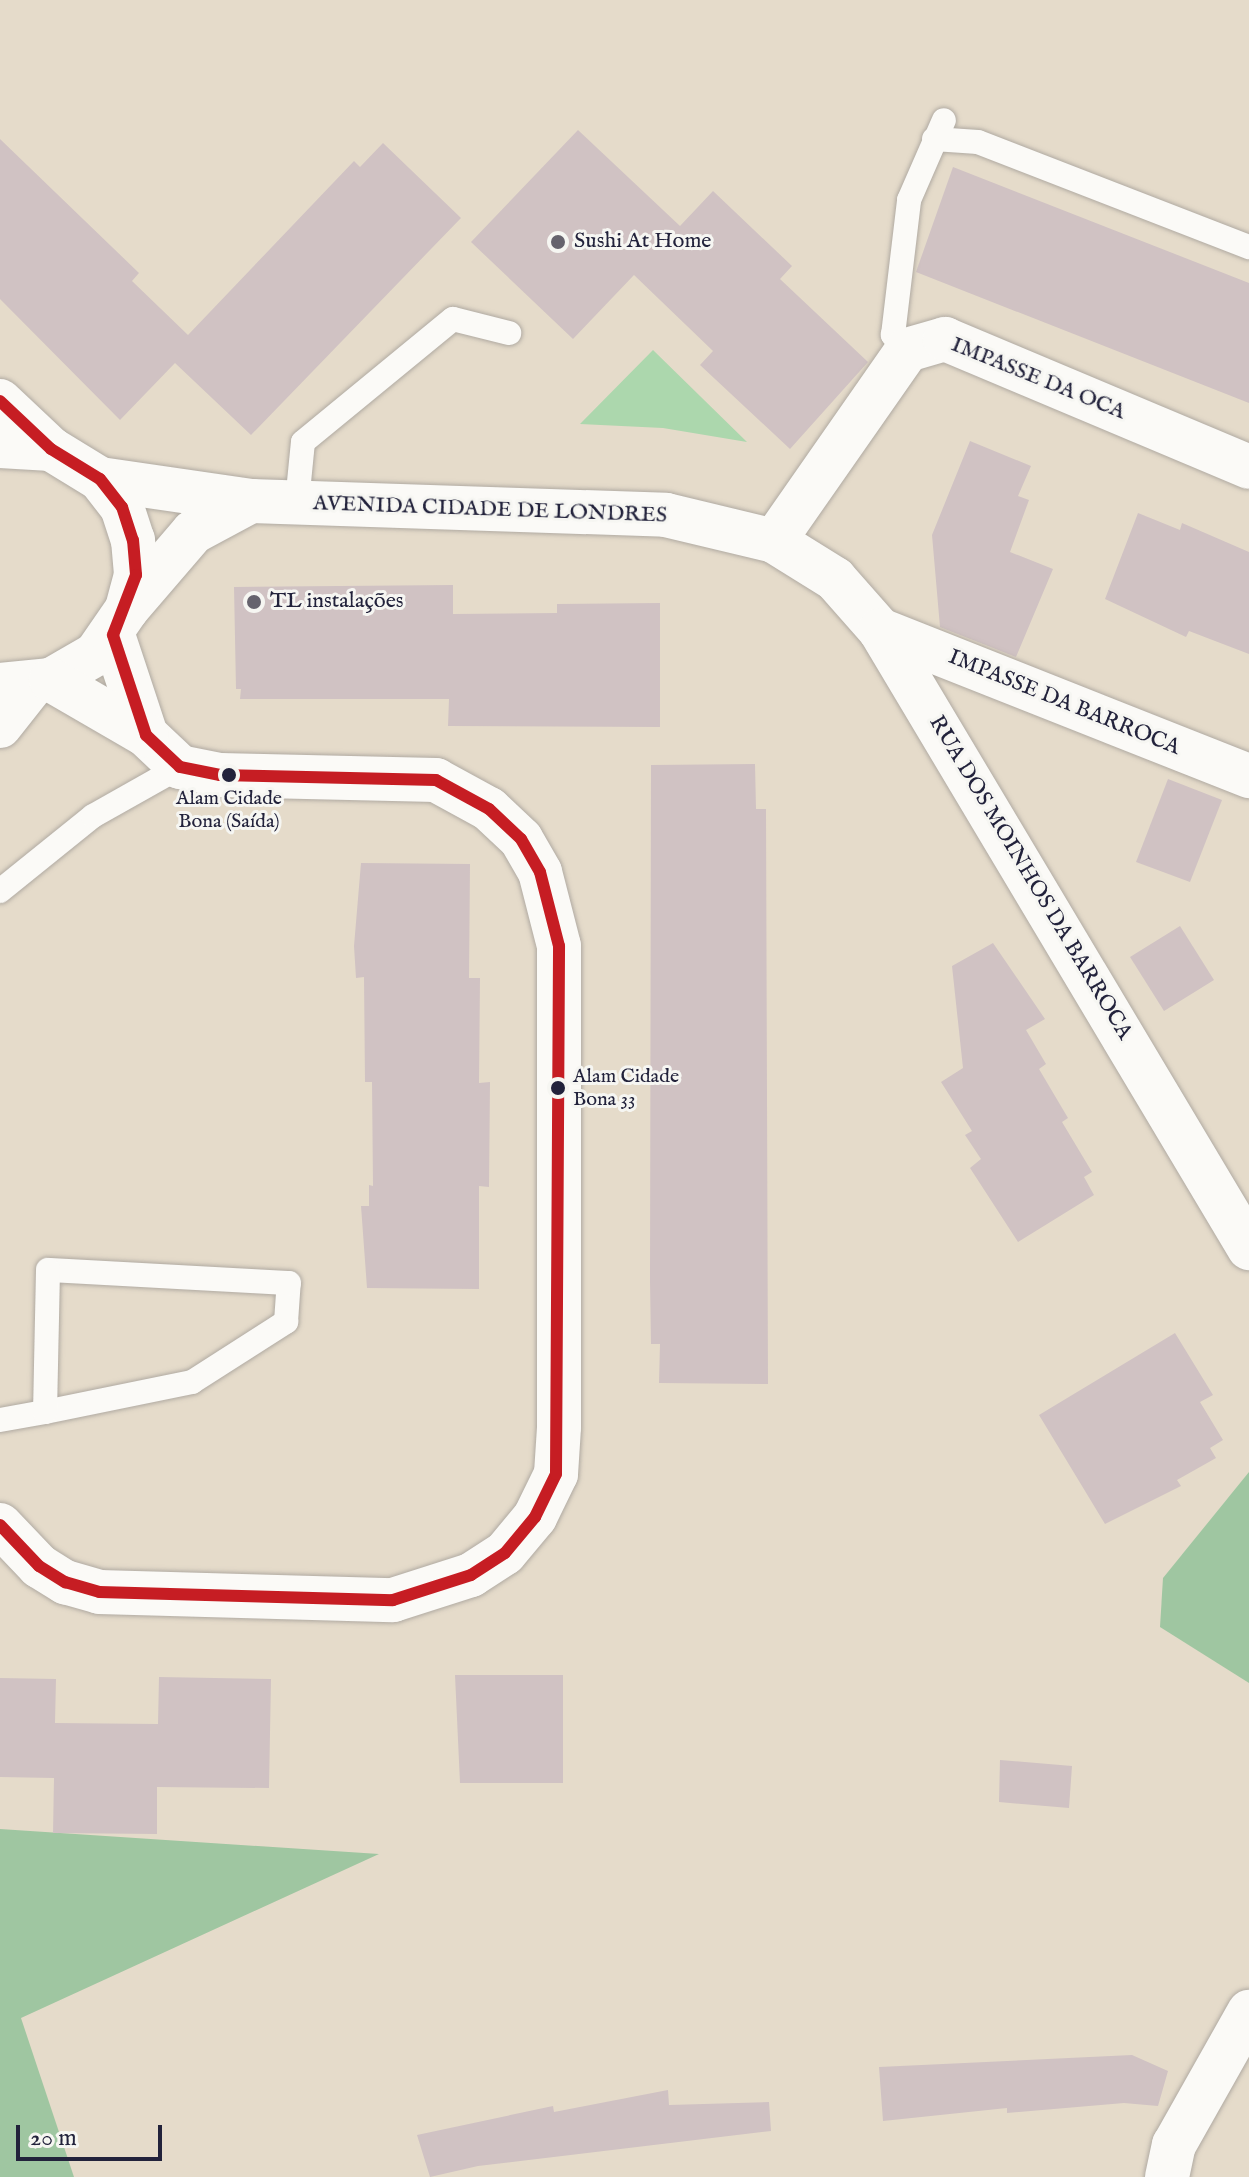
<!DOCTYPE html>
<html>
<head>
<meta charset="utf-8">
<style>
  body { margin:0 }
  #map { position:relative; width:1249px; height:2177px; overflow:hidden; background:#e5dbca; font-family:"IM FELL English",serif }
  div>[style] { position:absolute }
  [style*='--x'] { left:calc(var(--x)*1px); top:calc(var(--y)*1px); width:calc(var(--w)*1px); rotate:calc(var(--a)*1deg) }
  .green>* { inset:0; background:#acd7ad }
  .forest>* { inset:0; background:#9fc6a1 }
  .building>* { inset:0; background:#d0c2c3 }
  .roads { filter:drop-shadow(0 0 2px #b0aaa2) drop-shadow(0 0 2px #b0aaa2) }
  .service>* { height:24px; margin:-12px; padding:0 12px; transform-origin:12px; border-radius:12px; background:#fbfaf7 }
  .minor>* { height:44px; margin:-22px; padding:0 22px; transform-origin:22px; border-radius:22px; background:#fbfaf7 }
  .bus-1>* { height:12px; margin:-6px; padding:0 6px; transform-origin:6px; border-radius:6px; background:#c61d23 }
  .dots>* { width:22px; height:22px; translate:-50% -50%; box-sizing:border-box; border:4px solid #f6f6f2; border-radius:50% }
  span { translate:-50% -50%; white-space:nowrap; text-align:center; line-height:1.15; -webkit-text-stroke:6px #f6f6f2; paint-order:stroke }
  .bus-label { font-size:20px; color:#22223b }
  .left { translate:0 -50%; text-align:left }
  .poi-label { font-size:22px; color:#22223b }
  .street-label { font-size:22px; color:#22223b }
  .scale { position:absolute; left:16px; top:2125px; width:146px; height:36px; box-sizing:border-box; border:4px solid #22223b; border-top:0; padding-left:10px; font-size:24px; line-height:28px; white-space:nowrap; color:#22223b; -webkit-text-stroke:6px #f6f6f2; paint-order:stroke }
</style>
</head>
<body>
<div id="map">
  <div class="green">
    <div style="clip-path:polygon(653px 350px,747px 442px,663px 428px,580px 424px)"></div>
  </div>
  <div class="forest">
    <div style="clip-path:polygon(1249px 1472px,1249px 1683px,1160px 1627px,1163px 1578px)"></div>
    <div style="clip-path:polygon(0 1829px,379px 1854px,21px 2018px,74px 2177px,0 2177px)"></div>
  </div>
  <div class="building">
    <div style="clip-path:polygon(578px 130px,680px 226px,713px 191px,792px 266px,780px 279px,868px 362px,790px 449px,700px 365px,713px 351px,634px 275px,573px 339px,471px 242px)"></div>
    <div style="clip-path:polygon(0 139px,139px 273px,132px 281px,188px 335px,354px 161px,360px 167px,383px 143px,461px 218px,251px 435px,175px 363px,120px 420px,0 299px)"></div>
    <div style="clip-path:polygon(953px 167px,1249px 283px,1249px 403px,916px 272px)"></div>
    <div style="clip-path:polygon(970px 441px,1031px 466px,1018px 496px,1029px 500px,1010px 552px,1053px 569px,1016px 657px,940px 627px,932px 535px)"></div>
    <div style="clip-path:polygon(1138px 513px,1180px 530px,1182px 523px,1249px 552px,1249px 654px,1189px 631px,1186px 637px,1105px 599px)"></div>
    <div style="clip-path:polygon(453px 585px,453px 614px,557px 613px,557px 604px,660px 603px,660px 727px,448px 726px,449px 699px,240px 699px,241px 689px,236px 689px,234px 587px)"></div>
    <div style="clip-path:polygon(755px 764px,756px 809px,766px 809px,768px 1384px,659px 1383px,660px 1344px,651px 1344px,650px 1281px,651px 765px)"></div>
    <div style="clip-path:polygon(1168px 779px,1222px 800px,1190px 882px,1136px 862px)"></div>
    <div style="clip-path:polygon(361px 863px,470px 864px,469px 978px,480px 978px,479px 1083px,490px 1082px,489px 1187px,479px 1186px,479px 1289px,367px 1288px,361px 1206px,369px 1206px,369px 1185px,373px 1186px,372px 1082px,365px 1082px,364px 977px,356px 978px,354px 946px)"></div>
    <div style="clip-path:polygon(1180px 926px,1214px 980px,1164px 1011px,1130px 957px)"></div>
    <div style="clip-path:polygon(993px 943px,1045px 1019px,1026px 1030px,1046px 1064px,1039px 1069px,1068px 1118px,1062px 1122px,1092px 1172px,1084px 1177px,1094px 1195px,1018px 1242px,970px 1168px,981px 1159px,965px 1135px,972px 1131px,941px 1082px,963px 1068px,952px 966px)"></div>
    <div style="clip-path:polygon(1175px 1333px,1213px 1395px,1200px 1402px,1223px 1440px,1210px 1448px,1216px 1458px,1177px 1480px,1181px 1486px,1105px 1524px,1039px 1415px)"></div>
    <div style="clip-path:polygon(455px 1675px,563px 1675px,563px 1783px,460px 1783px)"></div>
    <div style="clip-path:polygon(159px 1677px,271px 1679px,269px 1788px,157px 1787px,157px 1834px,53px 1833px,54px 1778px,0 1777px,0 1678px,56px 1679px,55px 1723px,158px 1724px)"></div>
    <div style="clip-path:polygon(1000px 1760px,1072px 1766px,1069px 1808px,999px 1802px)"></div>
    <div style="clip-path:polygon(1132px 2055px,1168px 2071px,1158px 2106px,1124px 2103px,1007px 2113px,1007px 2108px,883px 2121px,879px 2067px)"></div>
    <div style="clip-path:polygon(668px 2090px,669px 2105px,769px 2102px,771px 2131px,478px 2166px,430px 2177px,417px 2135px,553px 2106px,554px 2112px)"></div>
  </div>
  <div class="roads">
    <div class="service">
      <div style="--x:934;--y:139;--w:44;--a:3.9"></div>
      <div style="--x:978;--y:142;--w:291;--a:21.2"></div>
      <div style="--x:907;--y:350;--w:21;--a:-133"></div>
      <div style="--x:893;--y:335;--w:136;--a:-83.2"></div>
      <div style="--x:909;--y:200;--w:87;--a:-66.4"></div>
      <div style="--x:297;--y:502;--w:60;--a:-84.3"></div>
      <div style="--x:303;--y:442;--w:194;--a:-39.4"></div>
      <div style="--x:453;--y:319;--w:58;--a:14"></div>
      <div style="--x:0;--y:891;--w:119;--a:-38.9"></div>
      <div style="--x:93;--y:816;--w:100;--a:-29.4"></div>
      <div style="--x:0;--y:1420;--w:46;--a:-10.1"></div>
      <div style="--x:45;--y:1412;--w:150;--a:-11.5"></div>
      <div style="--x:192;--y:1382;--w:112;--a:-32.6"></div>
      <div style="--x:286;--y:1322;--w:39;--a:-86"></div>
      <div style="--x:289;--y:1283;--w:241;--a:-176.9"></div>
      <div style="--x:48;--y:1270;--w:142;--a:91.2"></div>
    </div>
    <div class="minor">
      <div style="--x:0;--y:401;--w:70;--a:43.3"></div>
      <div style="--x:0;--y:446;--w:51;--a:3.4"></div>
      <div style="--x:51;--y:449;--w:57;--a:31.5"></div>
      <div style="--x:100;--y:479;--w:36;--a:52"></div>
      <div style="--x:122;--y:507;--w:35;--a:72"></div>
      <div style="--x:133;--y:540;--w:35;--a:85"></div>
      <div style="--x:136;--y:575;--w:35;--a:105"></div>
      <div style="--x:127;--y:609;--w:55;--a:124.6"></div>
      <div style="--x:96;--y:654;--w:52;--a:150"></div>
      <div style="--x:51;--y:680;--w:51;--a:174.4"></div>
      <div style="--x:100;--y:479;--w:153;--a:8.3"></div>
      <div style="--x:251;--y:501;--w:415;--a:1.9"></div>
      <div style="--x:666;--y:515;--w:111;--a:13.5"></div>
      <div style="--x:774;--y:541;--w:72;--a:31.9"></div>
      <div style="--x:835;--y:579;--w:68;--a:48.6"></div>
      <div style="--x:880;--y:630;--w:720;--a:59.16"></div>
      <div style="--x:774;--y:541;--w:233;--a:-55.1"></div>
      <div style="--x:907;--y:350;--w:40;--a:-16"></div>
      <div style="--x:945;--y:339;--w:330;--a:22.8"></div>
      <div style="--x:127;--y:609;--w:101;--a:-49.4"></div>
      <div style="--x:193;--y:532;--w:66;--a:-28.1"></div>
      <div style="--x:880;--y:630;--w:397;--a:21.6"></div>
      <div style="--x:113;--y:635;--w:105;--a:71.7"></div>
      <div style="--x:0;--y:726;--w:53;--a:-51.8"></div>
      <div style="--x:0;--y:1525;--w:57;--a:46.4"></div>
      <div style="--x:39;--y:1566;--w:31;--a:32"></div>
      <div style="--x:65;--y:1582;--w:35;--a:16"></div>
      <div style="--x:99;--y:1592;--w:294;--a:1.6"></div>
      <div style="--x:393;--y:1600;--w:82;--a:-17.8"></div>
      <div style="--x:471;--y:1575;--w:40;--a:-32.9"></div>
      <div style="--x:505;--y:1553;--w:47;--a:-50.2"></div>
      <div style="--x:535;--y:1517;--w:48;--a:-64"></div>
      <div style="--x:556;--y:1474;--w:47;--a:-86.3"></div>
      <div style="--x:559;--y:1427;--w:481;--a:-90"></div>
      <div style="--x:559;--y:946;--w:76;--a:-104.4"></div>
      <div style="--x:540;--y:872;--w:38;--a:-120"></div>
      <div style="--x:521;--y:839;--w:44;--a:-136.8"></div>
      <div style="--x:489;--y:809;--w:60;--a:-151.3"></div>
      <div style="--x:436;--y:780;--w:216;--a:-178.7"></div>
      <div style="--x:220;--y:775;--w:41;--a:-168.7"></div>
      <div style="--x:180;--y:767;--w:47;--a:-136.7"></div>
      <div style="--x:146;--y:735;--w:110;--a:-149.9"></div>
      <div style="--x:1167;--y:2177;--w:33;--a:-78"></div>
      <div style="--x:1174;--y:2145;--w:153;--a:-60.6"></div>
    </div>
  </div>
  <div class="bus-1">
    <div style="--x:0;--y:401;--w:70;--a:43.3"></div>
    <div style="--x:51;--y:449;--w:57;--a:31.5"></div>
    <div style="--x:100;--y:479;--w:36;--a:52"></div>
    <div style="--x:122;--y:507;--w:35;--a:72"></div>
    <div style="--x:133;--y:540;--w:35;--a:85"></div>
    <div style="--x:136;--y:575;--w:64;--a:111"></div>
    <div style="--x:0;--y:1525;--w:57;--a:46.4"></div>
    <div style="--x:39;--y:1566;--w:31;--a:32"></div>
    <div style="--x:65;--y:1582;--w:35;--a:16"></div>
    <div style="--x:99;--y:1592;--w:294;--a:1.6"></div>
    <div style="--x:393;--y:1600;--w:82;--a:-17.8"></div>
    <div style="--x:471;--y:1575;--w:40;--a:-32.9"></div>
    <div style="--x:505;--y:1553;--w:47;--a:-50.2"></div>
    <div style="--x:535;--y:1517;--w:48;--a:-64"></div>
    <div style="--x:556;--y:1474;--w:528;--a:-89.67"></div>
    <div style="--x:559;--y:946;--w:76;--a:-104.4"></div>
    <div style="--x:540;--y:872;--w:38;--a:-120"></div>
    <div style="--x:521;--y:839;--w:44;--a:-136.8"></div>
    <div style="--x:489;--y:809;--w:60;--a:-151.3"></div>
    <div style="--x:436;--y:780;--w:216;--a:-178.7"></div>
    <div style="--x:220;--y:775;--w:41;--a:-168.7"></div>
    <div style="--x:180;--y:767;--w:47;--a:-136.7"></div>
    <div style="--x:146;--y:735;--w:105;--a:-108.3"></div>
  </div>
  <div class="dots">
    <div style="left:558px;top:242px;background:#66636d"></div>
    <div style="left:254px;top:602px;background:#66636d"></div>
    <div style="left:229px;top:775px;background:#22223b"></div>
    <div style="left:558px;top:1088px;background:#22223b"></div>
  </div>
  <div class="bus-label">
    <span style="left:229px;top:810px">Alam Cidade<br>Bona (Saída)</span>
    <span class="left" style="left:573px;top:1088px">Alam Cidade<br>Bona 33</span>
  </div>
  <div class="poi-label">
    <span class="left" style="left:574px;top:242px">Sushi At Home</span>
    <span class="left" style="left:270px;top:602px">TL instalações</span>
  </div>
  <div class="street-label">
    <span style="left:1038px;top:379px;rotate:22deg">IMPASSE DA OCA</span>
    <span style="left:490px;top:510px;rotate:2deg">AVENIDA CIDADE DE LONDRES</span>
    <span style="left:1064px;top:703px;rotate:22deg">IMPASSE DA BARROCA</span>
    <span style="left:1030px;top:878px;rotate:59deg">RUA DOS MOINHOS DA BARROCA</span>
  </div>
  <div class="scale">20 m</div>
</div>
</body>
</html>
